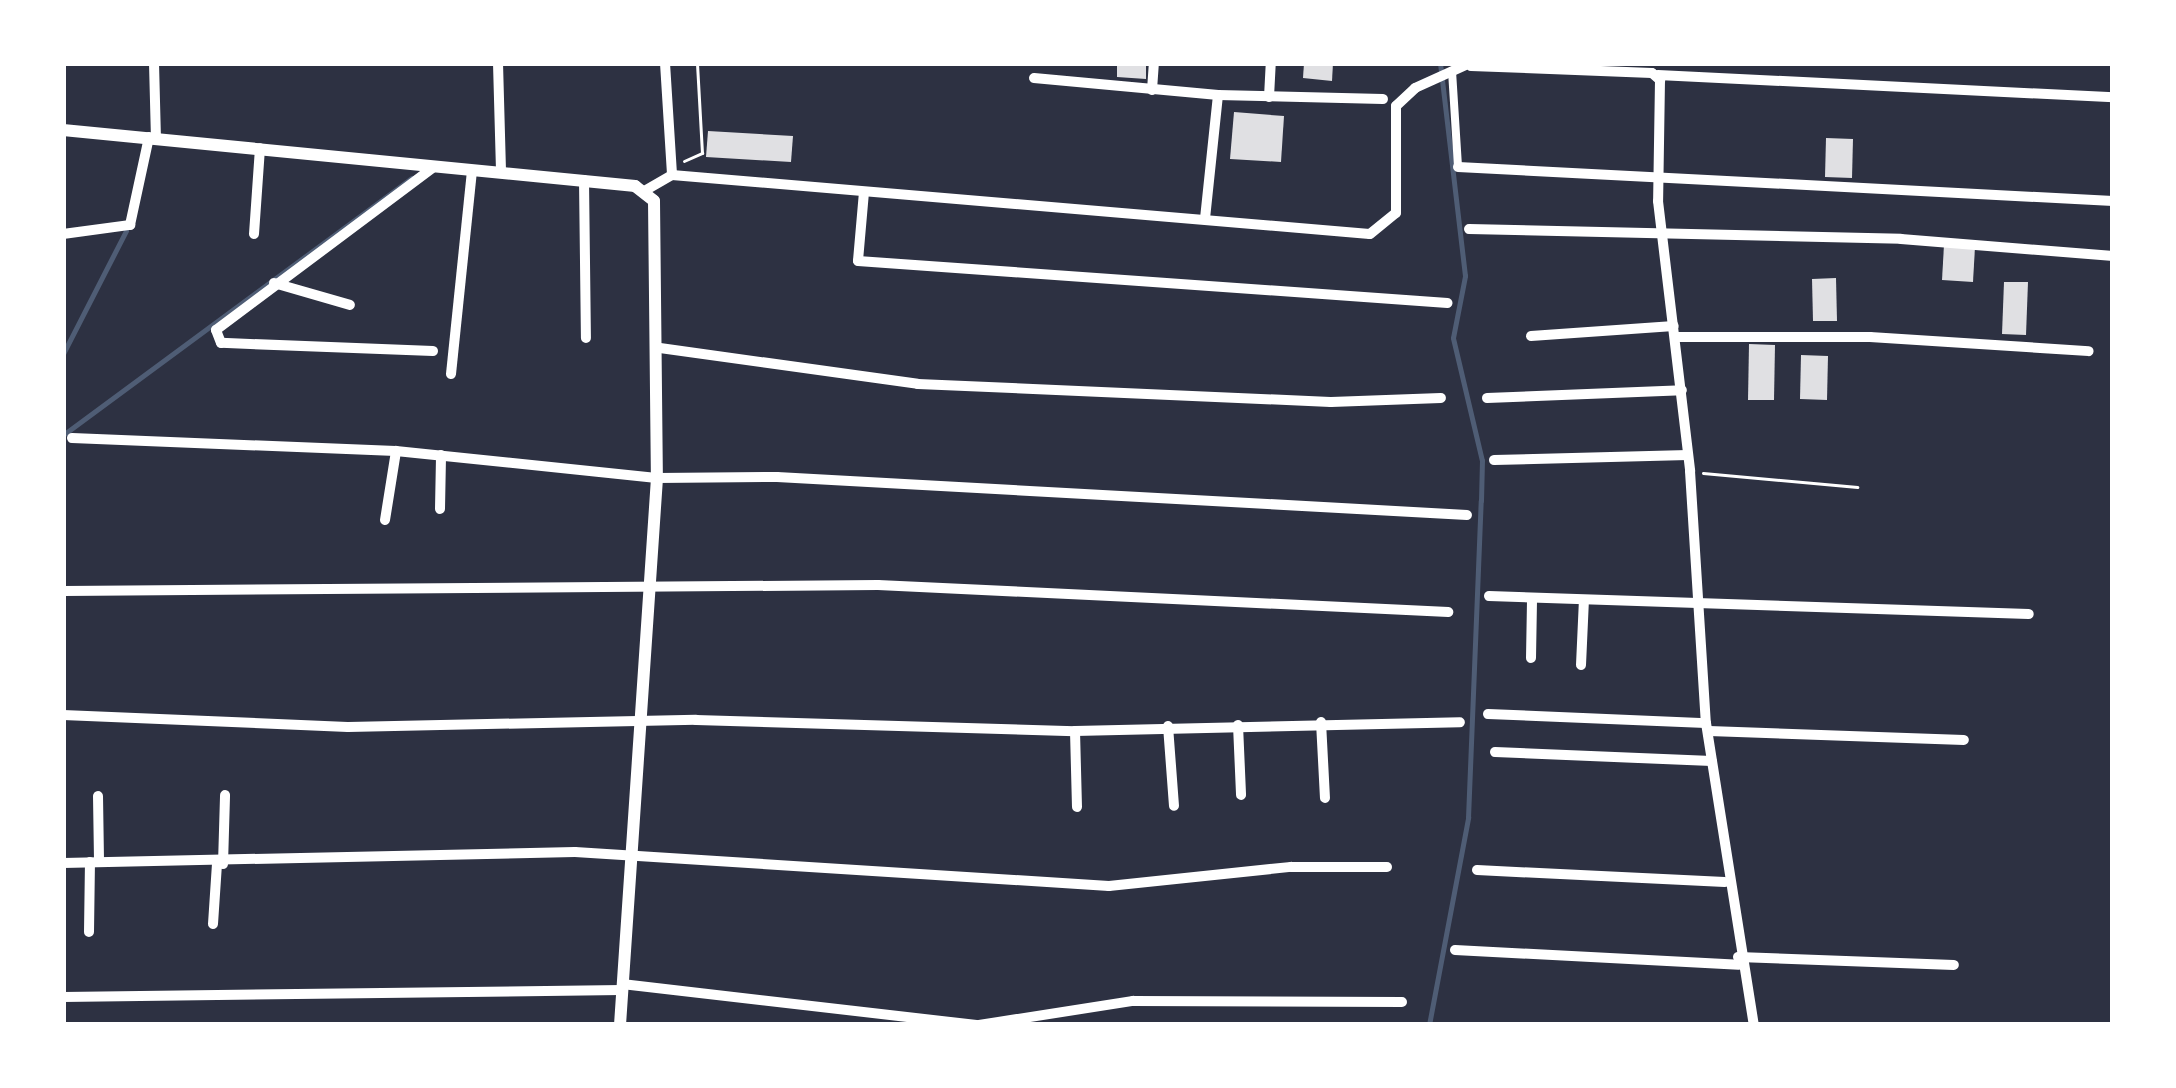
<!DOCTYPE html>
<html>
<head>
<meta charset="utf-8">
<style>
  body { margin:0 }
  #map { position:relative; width:2176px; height:1088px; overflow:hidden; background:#2d3142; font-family:Karla,sans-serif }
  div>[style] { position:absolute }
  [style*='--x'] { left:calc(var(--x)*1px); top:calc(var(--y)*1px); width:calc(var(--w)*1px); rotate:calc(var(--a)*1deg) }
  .stream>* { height:4.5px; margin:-2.25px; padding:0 2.25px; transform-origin:2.25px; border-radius:2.25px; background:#4f5d75 }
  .building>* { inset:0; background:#e0e0e3 }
  .path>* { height:3px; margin:-1.5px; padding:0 1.5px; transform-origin:1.5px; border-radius:1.5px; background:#fff }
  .pedestrian>* { height:8px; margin:-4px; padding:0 4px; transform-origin:4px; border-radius:4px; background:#fff }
  .minor>* { height:10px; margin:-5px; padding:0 5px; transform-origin:5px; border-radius:5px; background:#fff }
  .tertiary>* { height:12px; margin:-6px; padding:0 6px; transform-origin:6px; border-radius:6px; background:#fff }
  span { translate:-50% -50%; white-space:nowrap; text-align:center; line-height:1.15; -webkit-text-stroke:9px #fff; paint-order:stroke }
  .frame { position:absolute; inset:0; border:66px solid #fff; pointer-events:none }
</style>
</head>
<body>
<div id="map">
  <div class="stream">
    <div style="--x:63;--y:354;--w:138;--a:-62.9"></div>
    <div style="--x:63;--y:435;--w:433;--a:-36.4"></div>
    <div style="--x:1429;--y:1025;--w:211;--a:-79.3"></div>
    <div style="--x:1468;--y:818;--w:317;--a:-87.7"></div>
    <div style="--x:1481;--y:501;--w:40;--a:-88.6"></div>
    <div style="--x:1482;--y:461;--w:126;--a:-103.3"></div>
    <div style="--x:1453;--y:338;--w:63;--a:-79"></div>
    <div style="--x:1465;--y:276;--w:214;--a:-96.7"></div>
  </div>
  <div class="building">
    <div style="clip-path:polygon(1117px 63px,1146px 63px,1146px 79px,1117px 77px)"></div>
    <div style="clip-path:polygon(1304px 63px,1333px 63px,1332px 81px,1303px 78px)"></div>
    <div style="clip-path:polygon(1234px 112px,1284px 116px,1281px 162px,1230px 159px)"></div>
    <div style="clip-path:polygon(708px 131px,793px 136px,791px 162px,706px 157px)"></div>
    <div style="clip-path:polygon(1826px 138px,1853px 139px,1852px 178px,1825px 177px)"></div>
    <div style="clip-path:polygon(1944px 245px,1975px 247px,1973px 282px,1942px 280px)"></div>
    <div style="clip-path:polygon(1836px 278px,1837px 321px,1813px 321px,1812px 279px)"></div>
    <div style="clip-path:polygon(2004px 282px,2028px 282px,2026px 335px,2002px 334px)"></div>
    <div style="clip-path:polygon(1749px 344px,1775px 345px,1774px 400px,1748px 400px)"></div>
    <div style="clip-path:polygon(1801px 355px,1828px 356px,1827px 400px,1800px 399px)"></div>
  </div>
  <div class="path">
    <div style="--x:684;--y:161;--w:20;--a:-24"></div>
    <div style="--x:702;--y:153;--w:90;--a:-93.2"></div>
    <div style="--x:1703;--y:473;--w:155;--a:5.2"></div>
  </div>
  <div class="pedestrian">
    <div style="--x:1452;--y:71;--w:96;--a:86.4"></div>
  </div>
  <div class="minor">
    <div style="--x:154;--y:63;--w:75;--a:88.5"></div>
    <div style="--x:498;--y:63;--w:109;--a:88.4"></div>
    <div style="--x:665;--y:63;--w:112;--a:86.4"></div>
    <div style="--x:1471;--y:66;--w:181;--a:2.2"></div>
    <div style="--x:1652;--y:73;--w:11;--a:41"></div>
    <div style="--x:1660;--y:80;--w:121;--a:90.9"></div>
    <div style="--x:1658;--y:201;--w:272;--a:83.2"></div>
    <div style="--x:1690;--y:471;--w:253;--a:86.4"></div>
    <div style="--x:1706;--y:723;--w:306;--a:81"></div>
    <div style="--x:1658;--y:75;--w:456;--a:2.8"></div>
    <div style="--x:1034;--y:78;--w:185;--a:5.3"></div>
    <div style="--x:1218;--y:95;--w:125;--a:96"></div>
    <div style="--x:1152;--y:90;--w:27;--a:-86"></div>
    <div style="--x:1218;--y:95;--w:165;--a:1.4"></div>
    <div style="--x:1269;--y:97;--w:34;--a:-87"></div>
    <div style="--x:1458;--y:167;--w:656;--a:2.97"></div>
    <div style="--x:584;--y:180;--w:158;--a:89.3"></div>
    <div style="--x:646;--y:190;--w:30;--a:-30"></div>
    <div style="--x:672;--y:175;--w:700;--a:4.83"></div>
    <div style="--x:1370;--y:234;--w:33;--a:-39"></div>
    <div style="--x:1396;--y:213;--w:107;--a:-90"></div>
    <div style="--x:1396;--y:106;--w:26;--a:-43"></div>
    <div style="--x:1415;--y:88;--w:60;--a:-24.4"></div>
    <div style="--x:864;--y:192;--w:69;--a:95"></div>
    <div style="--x:858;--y:261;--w:591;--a:4.07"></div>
    <div style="--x:1469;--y:229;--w:432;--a:1.3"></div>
    <div style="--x:1901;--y:239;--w:213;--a:4.6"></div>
    <div style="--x:63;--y:234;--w:68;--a:-7.7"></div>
    <div style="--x:130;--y:225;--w:90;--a:-77.8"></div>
    <div style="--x:254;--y:234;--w:86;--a:-86"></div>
    <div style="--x:274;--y:283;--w:79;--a:16.1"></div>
    <div style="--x:1531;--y:336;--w:143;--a:-4"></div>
    <div style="--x:1675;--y:337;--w:195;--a:0"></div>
    <div style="--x:1870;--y:337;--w:219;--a:3.7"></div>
    <div style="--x:660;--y:348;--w:260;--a:7.9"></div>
    <div style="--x:918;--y:384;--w:413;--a:2.5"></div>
    <div style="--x:1331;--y:402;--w:110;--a:-2.1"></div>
    <div style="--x:433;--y:351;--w:212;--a:-177.8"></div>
    <div style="--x:221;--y:343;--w:14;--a:-111"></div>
    <div style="--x:216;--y:330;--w:272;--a:-36.8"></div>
    <div style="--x:451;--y:374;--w:205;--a:-84.1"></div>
    <div style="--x:1487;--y:398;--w:195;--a:-2.3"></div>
    <div style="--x:72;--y:438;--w:324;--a:2.3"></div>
    <div style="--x:396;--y:451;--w:262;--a:5.9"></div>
    <div style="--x:657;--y:478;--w:120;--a:-0.5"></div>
    <div style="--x:777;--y:477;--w:691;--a:3.15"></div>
    <div style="--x:1494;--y:460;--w:194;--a:-1.5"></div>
    <div style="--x:440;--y:509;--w:54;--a:-88.9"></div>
    <div style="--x:385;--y:520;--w:70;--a:-80.9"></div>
    <div style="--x:63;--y:591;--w:815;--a:-0.42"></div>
    <div style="--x:878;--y:585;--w:571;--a:2.71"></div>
    <div style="--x:1489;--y:596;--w:540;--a:1.91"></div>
    <div style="--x:1531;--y:658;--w:59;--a:-89"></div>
    <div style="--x:1581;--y:665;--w:65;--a:-87.4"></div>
    <div style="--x:1488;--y:714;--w:218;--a:2.4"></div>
    <div style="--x:63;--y:715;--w:285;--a:2.4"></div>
    <div style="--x:348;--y:727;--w:348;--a:-1.2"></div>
    <div style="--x:696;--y:720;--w:379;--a:1.7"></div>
    <div style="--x:1075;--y:731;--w:385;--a:-1.3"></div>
    <div style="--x:1321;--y:722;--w:76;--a:87"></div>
    <div style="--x:1238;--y:725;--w:70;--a:87.5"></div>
    <div style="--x:1168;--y:726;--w:80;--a:85.7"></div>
    <div style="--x:1075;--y:731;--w:76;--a:88.5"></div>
    <div style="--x:1709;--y:731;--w:255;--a:2"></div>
    <div style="--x:1495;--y:752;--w:217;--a:2.4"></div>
    <div style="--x:98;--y:796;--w:66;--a:89.1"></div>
    <div style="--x:63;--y:863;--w:512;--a:-1.23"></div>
    <div style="--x:575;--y:852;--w:535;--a:3.64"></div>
    <div style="--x:1109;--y:886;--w:183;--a:-6"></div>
    <div style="--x:1291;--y:867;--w:96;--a:0"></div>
    <div style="--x:223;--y:864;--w:69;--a:-88.3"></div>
    <div style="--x:1477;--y:870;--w:248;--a:2.8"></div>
    <div style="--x:213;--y:924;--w:60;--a:-86.2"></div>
    <div style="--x:89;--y:932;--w:70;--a:-89.2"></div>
    <div style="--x:1455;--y:950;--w:284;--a:3"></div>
    <div style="--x:1738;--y:957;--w:216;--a:2.1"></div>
    <div style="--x:622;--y:984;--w:359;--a:6.6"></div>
    <div style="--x:979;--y:1025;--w:156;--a:-8.9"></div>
    <div style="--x:1133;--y:1001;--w:269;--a:0.2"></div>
    <div style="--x:63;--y:997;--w:559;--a:-0.72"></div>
  </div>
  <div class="tertiary">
    <div style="--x:63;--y:130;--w:575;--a:5.59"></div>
    <div style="--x:635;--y:186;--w:24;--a:38"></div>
    <div style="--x:654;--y:201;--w:277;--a:89.4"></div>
    <div style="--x:657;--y:478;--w:548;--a:93.87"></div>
  </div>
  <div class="frame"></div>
</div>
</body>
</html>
